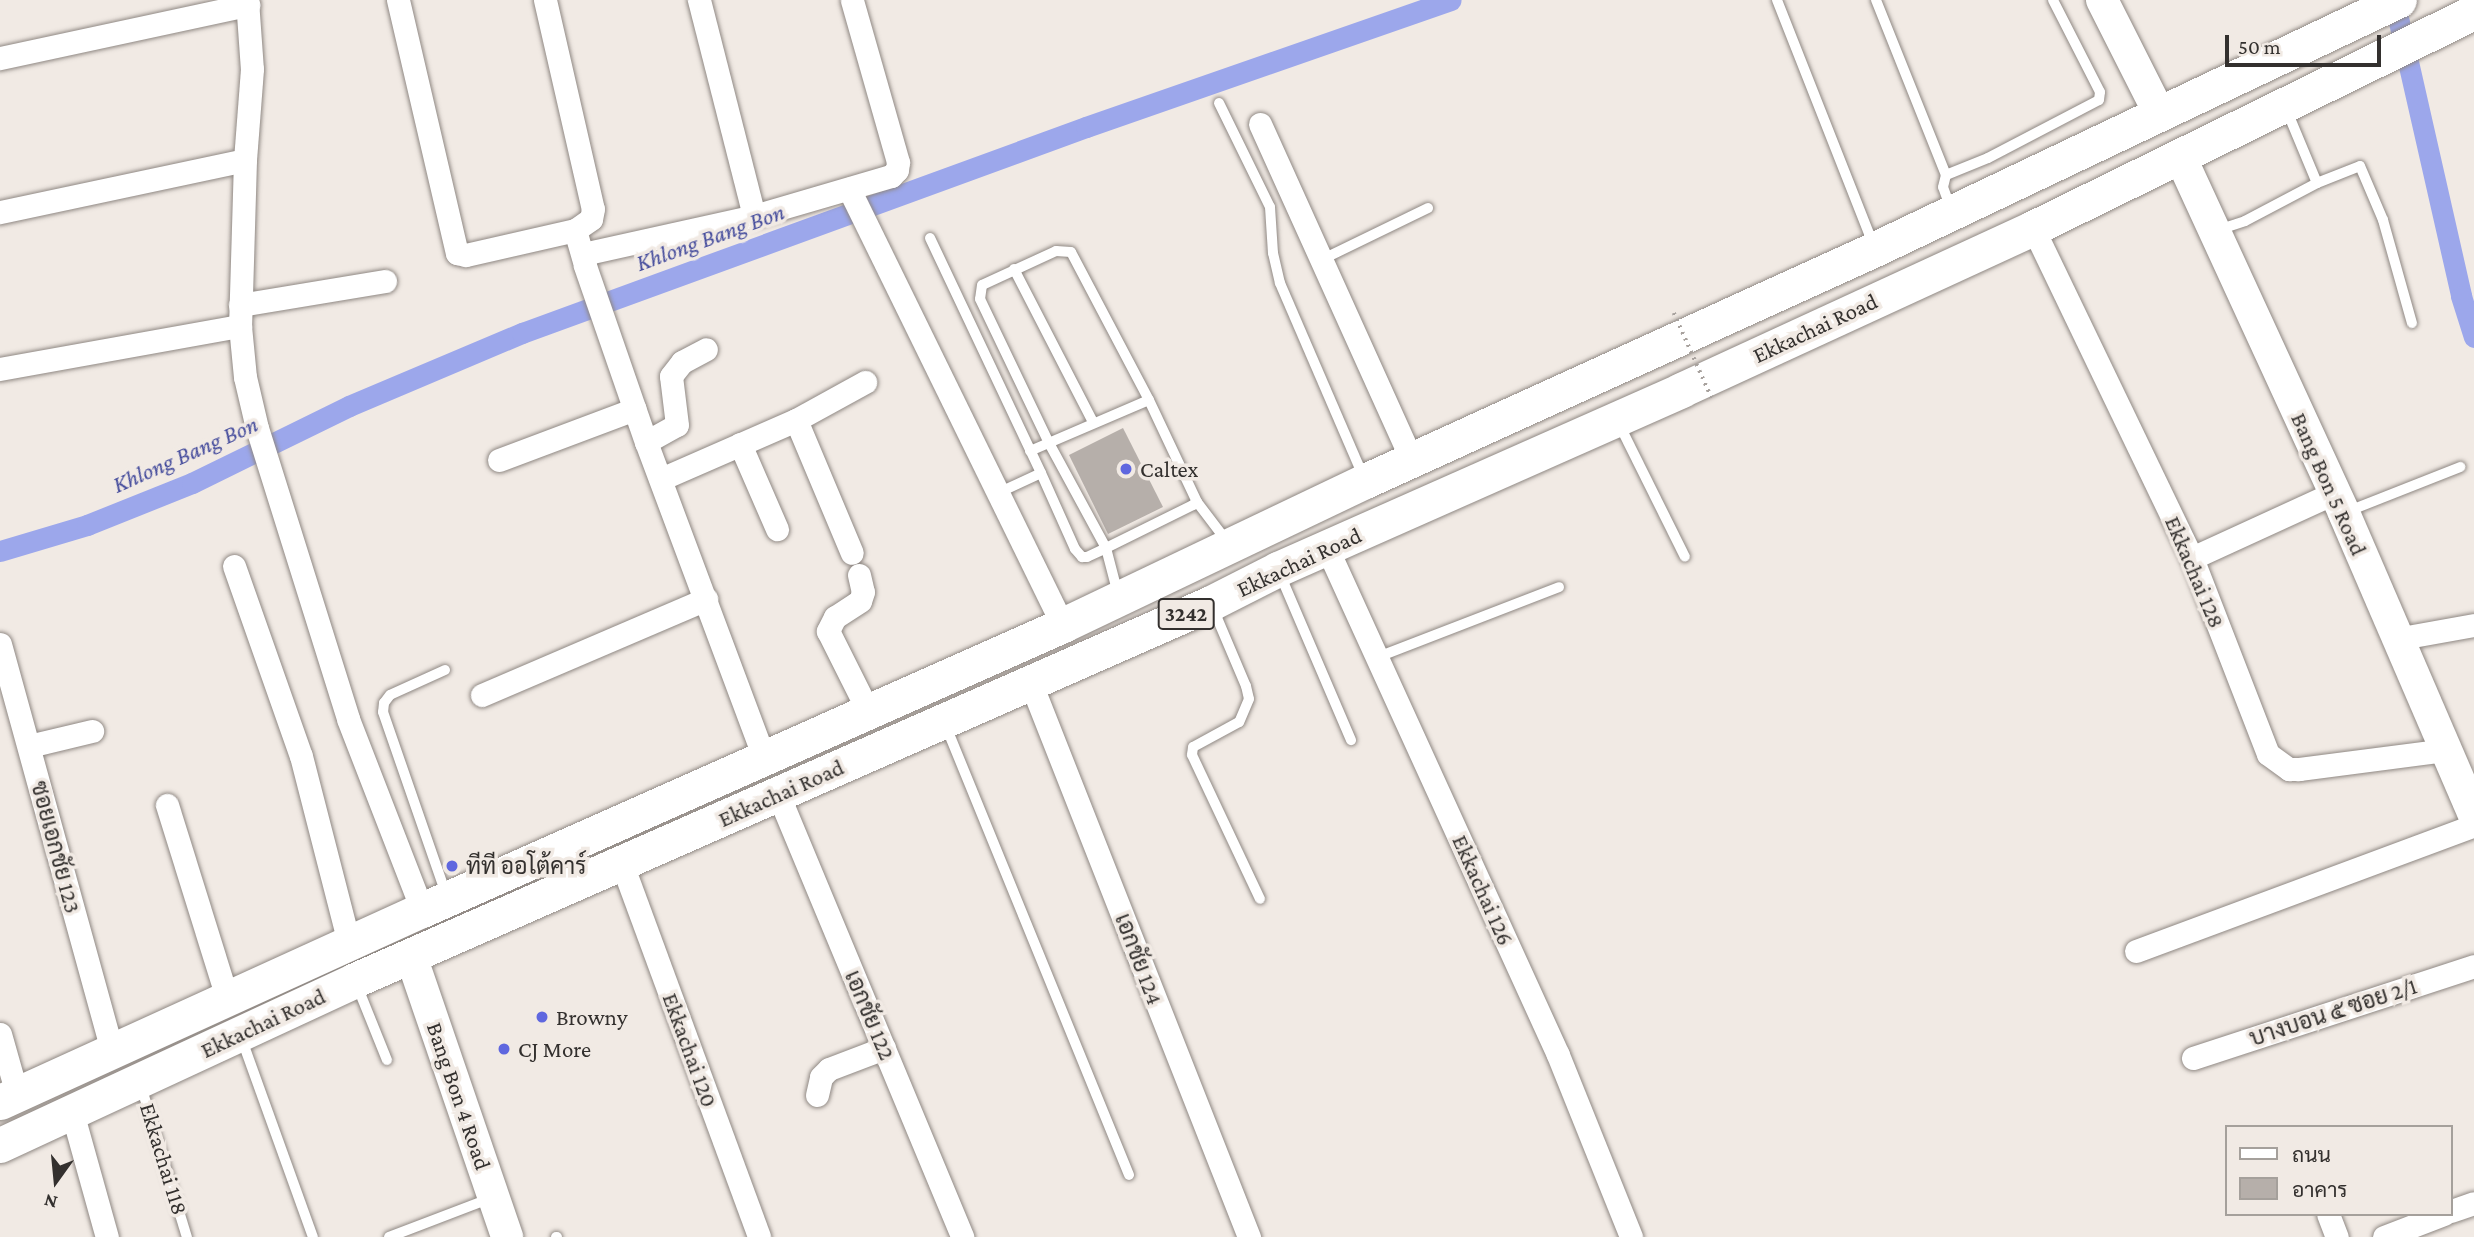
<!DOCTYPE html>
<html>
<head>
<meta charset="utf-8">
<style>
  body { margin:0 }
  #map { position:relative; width:2474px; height:1237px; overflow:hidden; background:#f1eae4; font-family:"Crimson Pro",Sarabun,serif }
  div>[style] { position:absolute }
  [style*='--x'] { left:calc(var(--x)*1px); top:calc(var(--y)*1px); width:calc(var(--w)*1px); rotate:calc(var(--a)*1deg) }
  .canal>* { height:21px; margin:-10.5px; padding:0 10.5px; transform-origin:10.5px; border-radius:10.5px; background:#9ca7eb }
  .building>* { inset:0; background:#b6afaa }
  .roads { filter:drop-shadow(0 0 2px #8f8883) drop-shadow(0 0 2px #8f8883) }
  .lane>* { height:10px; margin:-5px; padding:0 5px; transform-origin:5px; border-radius:5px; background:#fff }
  .street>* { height:23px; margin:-11.5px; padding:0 11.5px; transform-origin:11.5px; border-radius:11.5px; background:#fff }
  .secondary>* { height:32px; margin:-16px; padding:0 16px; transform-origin:16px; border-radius:16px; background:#fff }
  .primary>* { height:35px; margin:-17.5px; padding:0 17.5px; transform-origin:17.5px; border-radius:17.5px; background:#fff }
  .path-bridge>* { height:3.5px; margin-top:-1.75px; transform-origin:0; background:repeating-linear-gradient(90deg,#a8a29e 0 2px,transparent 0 7px) }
  .dots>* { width:19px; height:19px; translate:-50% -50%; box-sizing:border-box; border:4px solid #f1eae4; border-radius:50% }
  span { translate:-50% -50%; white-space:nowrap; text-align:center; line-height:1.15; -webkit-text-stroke:7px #f1eae4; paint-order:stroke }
  .shield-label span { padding:2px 5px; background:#f1eae4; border:2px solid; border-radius:5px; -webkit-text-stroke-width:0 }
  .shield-label { font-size:21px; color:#33302e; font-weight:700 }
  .street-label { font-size:23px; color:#33302e }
  .poi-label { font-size:23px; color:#33302e }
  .left { translate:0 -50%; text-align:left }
  .water-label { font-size:24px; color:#454c9c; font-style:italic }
  .legend { position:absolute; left:2225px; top:1125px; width:228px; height:91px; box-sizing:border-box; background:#f1eae4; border:2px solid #a5a09b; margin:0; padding:9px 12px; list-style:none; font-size:21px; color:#33302e }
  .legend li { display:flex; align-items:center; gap:14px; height:35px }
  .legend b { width:35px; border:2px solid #a5a09b }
  .north { position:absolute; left:21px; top:1146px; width:70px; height:70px; -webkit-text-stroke:5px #f1eae4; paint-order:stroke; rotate:195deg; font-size:19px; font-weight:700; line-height:28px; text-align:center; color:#33302e }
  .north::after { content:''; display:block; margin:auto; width:24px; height:32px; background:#33302e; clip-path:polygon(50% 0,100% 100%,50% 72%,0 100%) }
  .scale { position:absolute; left:2225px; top:35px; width:156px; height:32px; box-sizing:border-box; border:4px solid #33302e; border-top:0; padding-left:9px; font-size:21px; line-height:24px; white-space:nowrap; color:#33302e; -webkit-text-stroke:5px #f1eae4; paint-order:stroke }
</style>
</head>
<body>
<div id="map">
  <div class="canal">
    <div style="--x:2394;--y:0;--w:303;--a:77.2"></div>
    <div style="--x:2461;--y:296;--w:43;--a:72.4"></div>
    <div style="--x:0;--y:551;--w:91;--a:-16.6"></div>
    <div style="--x:87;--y:525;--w:113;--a:-21.8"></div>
    <div style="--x:192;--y:483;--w:175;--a:-26.1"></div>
    <div style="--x:349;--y:406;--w:188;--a:-22.9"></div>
    <div style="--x:522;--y:333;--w:600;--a:-20.06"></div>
    <div style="--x:1086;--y:127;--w:386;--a:-19.2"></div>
  </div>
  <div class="building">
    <div style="clip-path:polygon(1123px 428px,1163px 507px,1108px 534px,1069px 455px)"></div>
  </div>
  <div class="roads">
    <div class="lane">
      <div style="--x:1777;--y:0;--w:264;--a:68.5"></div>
      <div style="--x:1876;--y:0;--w:188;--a:68.2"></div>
      <div style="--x:1219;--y:103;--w:116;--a:63.9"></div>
      <div style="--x:1270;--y:207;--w:46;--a:86.3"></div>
      <div style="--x:1273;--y:253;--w:31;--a:77"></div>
      <div style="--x:1280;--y:283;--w:212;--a:66.7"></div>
      <div style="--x:2287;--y:111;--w:78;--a:67.4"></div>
      <div style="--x:2317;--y:183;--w:46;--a:-21.6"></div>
      <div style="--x:2360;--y:166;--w:59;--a:66.9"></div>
      <div style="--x:2383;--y:220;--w:107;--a:74.3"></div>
      <div style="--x:1951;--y:209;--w:23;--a:-110"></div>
      <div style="--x:1943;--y:187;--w:12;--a:-76"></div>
      <div style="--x:1946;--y:175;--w:45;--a:-22"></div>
      <div style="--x:1988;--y:158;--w:125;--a:-27.6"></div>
      <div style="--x:2099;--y:100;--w:8;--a:-83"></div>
      <div style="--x:2100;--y:92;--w:103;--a:-117.1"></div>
      <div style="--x:2218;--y:230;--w:28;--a:-18"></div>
      <div style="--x:2245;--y:221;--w:81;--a:-27.8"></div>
      <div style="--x:930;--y:238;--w:260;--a:64.7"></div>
      <div style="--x:1321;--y:260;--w:119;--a:-25.9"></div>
      <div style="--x:1014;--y:269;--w:172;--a:62.7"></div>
      <div style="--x:1619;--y:424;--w:148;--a:63.6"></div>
      <div style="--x:1030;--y:451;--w:129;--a:-23.2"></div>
      <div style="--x:998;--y:493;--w:47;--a:-24.9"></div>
      <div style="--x:1041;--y:473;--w:83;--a:65.9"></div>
      <div style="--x:1075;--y:549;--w:11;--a:49"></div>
      <div style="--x:1082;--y:557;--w:5;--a:0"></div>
      <div style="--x:1087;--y:557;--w:21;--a:-25"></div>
      <div style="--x:1106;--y:548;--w:97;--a:-26.3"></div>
      <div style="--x:1193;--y:505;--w:5;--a:-37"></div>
      <div style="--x:1197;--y:502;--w:113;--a:-115.2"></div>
      <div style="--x:1149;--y:400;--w:167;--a:-117.8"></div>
      <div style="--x:1071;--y:252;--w:15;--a:-176"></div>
      <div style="--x:1056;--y:251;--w:81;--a:155.3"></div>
      <div style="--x:982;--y:285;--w:14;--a:98"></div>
      <div style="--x:980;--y:299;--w:160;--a:64.4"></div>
      <div style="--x:1049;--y:443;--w:119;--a:61.5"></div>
      <div style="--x:1106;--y:548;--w:48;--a:75.4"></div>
      <div style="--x:1197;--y:502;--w:48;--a:52.7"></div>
      <div style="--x:2346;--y:512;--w:123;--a:-21.5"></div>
      <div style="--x:1279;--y:572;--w:183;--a:66.8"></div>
      <div style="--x:1212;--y:606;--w:87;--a:67"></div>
      <div style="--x:1246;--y:686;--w:13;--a:77"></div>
      <div style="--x:1249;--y:699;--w:25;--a:113"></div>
      <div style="--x:1239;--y:722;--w:52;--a:151.5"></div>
      <div style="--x:1193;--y:747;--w:8;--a:97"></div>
      <div style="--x:1192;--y:755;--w:159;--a:64.7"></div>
      <div style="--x:1378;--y:657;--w:194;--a:-21.1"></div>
      <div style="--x:445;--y:670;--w:60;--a:155.6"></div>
      <div style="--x:390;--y:695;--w:10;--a:127"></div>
      <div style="--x:384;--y:703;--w:9;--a:96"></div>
      <div style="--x:383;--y:712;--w:193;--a:70.9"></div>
      <div style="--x:945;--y:724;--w:487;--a:67.8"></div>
      <div style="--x:356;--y:983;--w:83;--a:68.1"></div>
      <div style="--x:242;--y:1040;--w:209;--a:70.2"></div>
      <div style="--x:141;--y:1086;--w:158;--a:73.1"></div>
      <div style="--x:389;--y:1237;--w:109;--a:-20.9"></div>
      <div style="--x:556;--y:1237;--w:1;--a:0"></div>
    </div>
    <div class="street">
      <div style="--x:247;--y:0;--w:69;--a:85.9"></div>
      <div style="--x:252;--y:69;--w:91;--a:94.4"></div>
      <div style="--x:245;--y:160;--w:166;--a:91.7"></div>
      <div style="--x:240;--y:326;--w:51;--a:84.4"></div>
      <div style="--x:245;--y:377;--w:52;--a:76.8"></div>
      <div style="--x:257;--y:428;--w:305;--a:72.6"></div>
      <div style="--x:348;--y:719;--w:205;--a:68.8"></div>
      <div style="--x:398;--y:0;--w:260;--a:76.9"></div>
      <div style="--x:457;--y:253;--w:9;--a:13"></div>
      <div style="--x:466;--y:255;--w:112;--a:-12.9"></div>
      <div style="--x:545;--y:0;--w:214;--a:77.1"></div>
      <div style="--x:593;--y:209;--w:10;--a:101"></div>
      <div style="--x:591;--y:219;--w:19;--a:145"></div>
      <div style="--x:575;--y:230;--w:37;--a:74"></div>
      <div style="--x:585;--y:266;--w:186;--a:70.9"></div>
      <div style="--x:646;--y:442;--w:340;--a:69.5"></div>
      <div style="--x:699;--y:0;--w:223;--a:75.7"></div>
      <div style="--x:754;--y:216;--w:143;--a:-16.3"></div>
      <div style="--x:891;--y:176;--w:8;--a:-45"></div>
      <div style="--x:897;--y:170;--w:8;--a:-83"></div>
      <div style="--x:898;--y:162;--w:168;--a:-105.9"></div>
      <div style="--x:0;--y:58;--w:254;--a:-12.1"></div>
      <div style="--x:1260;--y:124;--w:370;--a:65.7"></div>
      <div style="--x:849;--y:189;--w:486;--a:63.9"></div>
      <div style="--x:0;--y:212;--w:250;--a:-12"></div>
      <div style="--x:2033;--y:228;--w:366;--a:64.3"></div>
      <div style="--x:2192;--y:558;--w:210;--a:68.8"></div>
      <div style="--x:2268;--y:754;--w:26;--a:36"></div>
      <div style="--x:2289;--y:769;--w:10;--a:0"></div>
      <div style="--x:2299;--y:769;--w:147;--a:-7.4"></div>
      <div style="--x:583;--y:254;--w:175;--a:-12.5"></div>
      <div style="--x:240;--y:305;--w:147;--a:-9.4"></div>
      <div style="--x:0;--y:369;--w:244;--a:-10.2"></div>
      <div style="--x:796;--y:420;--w:144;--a:67.2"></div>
      <div style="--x:646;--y:442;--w:35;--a:-29"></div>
      <div style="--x:677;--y:425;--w:49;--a:-97"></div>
      <div style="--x:671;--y:376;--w:18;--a:-52"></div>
      <div style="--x:682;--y:362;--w:27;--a:-28"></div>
      <div style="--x:740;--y:444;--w:93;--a:66.5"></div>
      <div style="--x:499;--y:460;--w:145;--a:-20.6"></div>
      <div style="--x:661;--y:479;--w:147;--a:-23.6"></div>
      <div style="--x:796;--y:420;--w:79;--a:-28.8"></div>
      <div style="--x:1327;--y:548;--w:557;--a:65.5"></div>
      <div style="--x:1558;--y:1055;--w:196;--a:68.1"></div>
      <div style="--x:2192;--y:558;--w:156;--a:-24.6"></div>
      <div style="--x:234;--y:566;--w:201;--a:70.6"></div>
      <div style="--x:301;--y:756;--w:193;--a:75.6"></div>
      <div style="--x:859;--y:575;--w:17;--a:77"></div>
      <div style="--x:863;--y:592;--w:9;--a:108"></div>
      <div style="--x:860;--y:601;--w:30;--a:147"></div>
      <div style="--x:835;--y:617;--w:16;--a:117"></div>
      <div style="--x:828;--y:631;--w:92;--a:63.4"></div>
      <div style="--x:2396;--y:639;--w:79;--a:-10.2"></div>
      <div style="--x:0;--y:644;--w:421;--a:74.6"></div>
      <div style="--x:1030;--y:681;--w:598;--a:68.5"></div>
      <div style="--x:482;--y:695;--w:244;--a:-23.2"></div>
      <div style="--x:29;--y:746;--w:65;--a:-13.4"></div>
      <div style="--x:778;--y:794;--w:480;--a:67.4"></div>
      <div style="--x:167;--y:805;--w:202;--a:72.7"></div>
      <div style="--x:622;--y:864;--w:397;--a:69.8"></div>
      <div style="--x:2136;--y:951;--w:361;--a:-20.4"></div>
      <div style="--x:0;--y:1034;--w:62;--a:74.2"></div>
      <div style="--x:2193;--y:1058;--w:296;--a:-18.1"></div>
      <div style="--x:817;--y:1095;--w:18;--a:-77"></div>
      <div style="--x:821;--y:1077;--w:11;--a:-45"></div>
      <div style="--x:829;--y:1069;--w:59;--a:-20.9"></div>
      <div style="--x:72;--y:1112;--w:130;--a:74.4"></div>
      <div style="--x:2451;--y:1211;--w:24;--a:-19"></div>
      <div style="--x:2328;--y:1214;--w:25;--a:69"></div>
      <div style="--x:2384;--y:1237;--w:64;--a:-21"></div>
    </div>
    <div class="secondary">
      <div style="--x:2102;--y:0;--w:129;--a:63.2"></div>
      <div style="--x:2180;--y:156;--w:393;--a:65.3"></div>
      <div style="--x:2344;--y:513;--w:329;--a:66.7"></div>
      <div style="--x:411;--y:956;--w:297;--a:71.1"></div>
    </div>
    <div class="primary">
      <div style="--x:0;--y:1102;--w:464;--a:-24.5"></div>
      <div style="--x:422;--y:910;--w:702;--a:-23.97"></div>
      <div style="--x:1063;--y:625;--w:335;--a:-25.5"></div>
      <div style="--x:1365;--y:481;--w:560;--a:-24.46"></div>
      <div style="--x:1875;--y:249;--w:580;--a:-25.42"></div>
      <div style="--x:0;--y:1145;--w:391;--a:-24.9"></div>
      <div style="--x:355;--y:980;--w:935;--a:-23.77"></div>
      <div style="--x:1211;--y:603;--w:75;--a:-26.9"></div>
      <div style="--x:1278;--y:569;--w:441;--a:-23.9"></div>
      <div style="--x:1681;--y:390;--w:387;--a:-24.7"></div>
      <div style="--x:2033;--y:228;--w:491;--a:-26.1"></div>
    </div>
  </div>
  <div class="path-bridge">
    <div style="--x:1674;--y:313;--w:96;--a:66.1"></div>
  </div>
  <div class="dots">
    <div style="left:1126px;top:469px;background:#5f67df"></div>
    <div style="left:452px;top:866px;background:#5f67df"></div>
    <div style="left:542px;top:1017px;background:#5f67df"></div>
    <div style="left:504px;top:1049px;background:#5f67df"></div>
  </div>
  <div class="shield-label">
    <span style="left:1186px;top:614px">3242</span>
  </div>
  <div class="street-label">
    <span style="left:1815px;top:328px;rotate:-25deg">Ekkachai Road</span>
    <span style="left:2329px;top:484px;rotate:66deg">Bang Bon 5 Road</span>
    <span style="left:1299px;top:562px;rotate:-25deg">Ekkachai Road</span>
    <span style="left:2195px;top:572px;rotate:67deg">Ekkachai 128</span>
    <span style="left:781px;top:793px;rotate:-24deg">Ekkachai Road</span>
    <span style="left:56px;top:847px;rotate:75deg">ซอยเอกชัย 123</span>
    <span style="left:1483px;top:890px;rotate:66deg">Ekkachai 126</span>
    <span style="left:1139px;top:959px;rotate:69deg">เอกชัย 124</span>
    <span style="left:2333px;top:1012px;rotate:-18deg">บางบอน ๕ ซอย 2/1</span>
    <span style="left:870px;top:1015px;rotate:67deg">เอกชัย 122</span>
    <span style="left:263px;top:1023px;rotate:-25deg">Ekkachai Road</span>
    <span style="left:690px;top:1050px;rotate:70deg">Ekkachai 120</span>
    <span style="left:459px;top:1096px;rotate:71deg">Bang Bon 4 Road</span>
    <span style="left:164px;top:1159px;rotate:73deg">Ekkachai 118</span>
  </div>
  <div class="poi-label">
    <span class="left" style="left:1140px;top:469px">Caltex</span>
    <span class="left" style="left:466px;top:866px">ทีที ออโต้คาร์</span>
    <span class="left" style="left:556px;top:1017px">Browny</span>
    <span class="left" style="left:518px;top:1049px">CJ More</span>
  </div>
  <div class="water-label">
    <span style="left:710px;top:237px;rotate:-20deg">Khlong Bang Bon</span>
    <span style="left:185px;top:454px;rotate:-24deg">Khlong Bang Bon</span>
  </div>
  <ul class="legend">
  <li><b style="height:9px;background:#fff"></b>ถนน</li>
  <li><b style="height:19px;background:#b6afaa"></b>อาคาร</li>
  </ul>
  <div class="north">N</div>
  <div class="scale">50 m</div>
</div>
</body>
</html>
